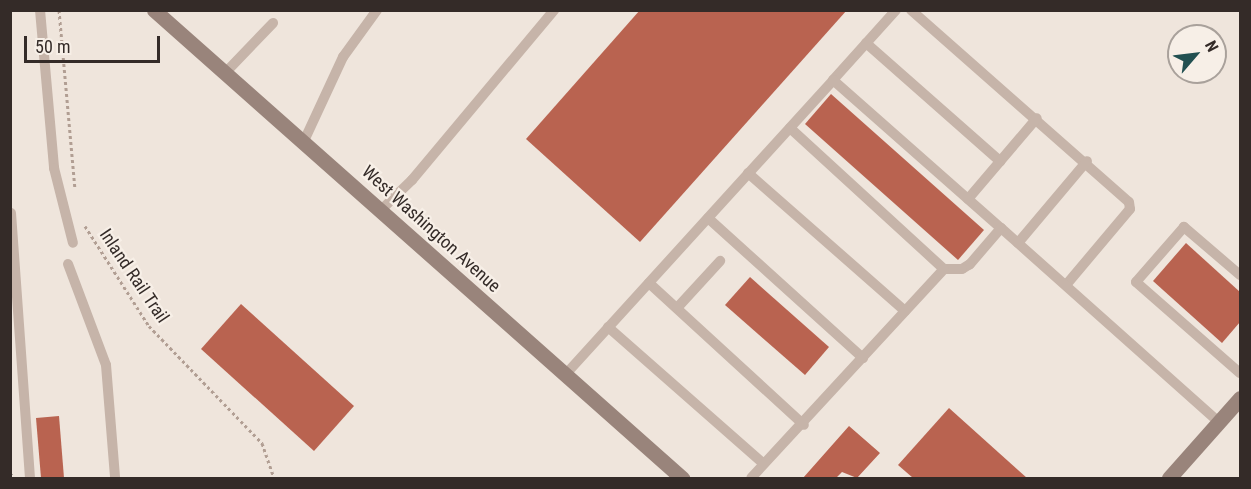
<!DOCTYPE html>
<html>
<head>
<meta charset="utf-8">
<style>
  body { margin:0 }
  #map { position:relative; width:1251px; height:489px; overflow:hidden; background:#efe5dc; font-family:"Roboto Condensed",sans-serif }
  div>[style] { position:absolute }
  [style*='--x'] { left:calc(var(--x)*1px); top:calc(var(--y)*1px); width:calc(var(--w)*1px); rotate:calc(var(--a)*1deg) }
  .building>* { inset:0; background:#b96350 }
  .path>* { height:3px; margin-top:-1.5px; transform-origin:0; background:repeating-linear-gradient(90deg,#b19e93 0 3px,transparent 0 6px) }
  .lane>* { height:10px; margin:-5px; padding:0 5px; transform-origin:5px; border-radius:5px; background:#c6b4a9 }
  .secondary>* { height:15px; margin:-7.5px; padding:0 7.5px; transform-origin:7.5px; border-radius:7.5px; background:#99847b }
  .rail>* { height:4.5px; margin-top:-2.25px; transform-origin:0; background:repeating-linear-gradient(90deg,#342b28 0 1.5px,transparent 0 6px) }
  span { translate:-50% -50%; white-space:nowrap; text-align:center; line-height:1.15; -webkit-text-stroke:4.5px #f7efe7; paint-order:stroke }
  .street-label { font-size:18px; color:#342b28 }
  .frame { position:absolute; inset:0; border:12px solid #342b28; pointer-events:none }
  .north { position:absolute; left:1167px; top:24px; width:60px; height:60px; box-sizing:border-box; background:#f7efe7; border:2px solid #a9a19b; border-radius:50%; rotate:62deg; font-size:16px; font-weight:700; line-height:24px; text-align:center; color:#342b28 }
  .north::after { content:''; display:block; margin:auto; width:21px; height:27px; background:#225051; clip-path:polygon(50% 0,100% 100%,50% 72%,0 100%) }
  .scale { position:absolute; left:24px; top:36px; width:136px; height:27px; box-sizing:border-box; border:3px solid #342b28; border-top:0; padding-left:8px; font-size:18px; line-height:21px; white-space:nowrap; color:#342b28; -webkit-text-stroke:4px #f7efe7; paint-order:stroke }
</style>
</head>
<body>
<div id="map">
  <div class="building">
    <div style="clip-path:polygon(640px 10px,847px 10px,640px 242px,526px 139px)"></div>
    <div style="clip-path:polygon(831px 94px,984px 230px,958px 260px,805px 124px)"></div>
    <div style="clip-path:polygon(1186px 243px,1240px 292px,1240px 322px,1222px 343px,1153px 281px)"></div>
    <div style="clip-path:polygon(750px 277px,829px 347px,805px 375px,725px 305px)"></div>
    <div style="clip-path:polygon(241px 304px,354px 406px,314px 451px,201px 349px)"></div>
    <div style="clip-path:polygon(949px 408px,1027px 478px,913px 478px,898px 465px)"></div>
    <div style="clip-path:polygon(59px 416px,64px 478px,41px 478px,36px 418px)"></div>
    <div style="clip-path:polygon(849px 426px,880px 453px,857px 478px,842px 472px,836px 478px,803px 478px)"></div>
  </div>
  <div class="path">
    <div style="--x:59;--y:10;--w:179;--a:84.9"></div>
    <div style="--x:85;--y:226;--w:119;--a:57.4"></div>
    <div style="--x:149;--y:326;--w:163;--a:46"></div>
    <div style="--x:262;--y:443;--w:37;--a:71"></div>
  </div>
  <div class="lane">
    <div style="--x:40;--y:10;--w:159;--a:84.9"></div>
    <div style="--x:54;--y:168;--w:77;--a:75.8"></div>
    <div style="--x:911;--y:10;--w:290;--a:41.4"></div>
    <div style="--x:1129;--y:202;--w:7;--a:82"></div>
    <div style="--x:1130;--y:209;--w:99;--a:130.1"></div>
    <div style="--x:866;--y:43;--w:179;--a:41.4"></div>
    <div style="--x:226;--y:72;--w:68;--a:-46.2"></div>
    <div style="--x:833;--y:80;--w:94;--a:-48"></div>
    <div style="--x:790;--y:128;--w:209;--a:42.5"></div>
    <div style="--x:304;--y:141;--w:93;--a:-65.1"></div>
    <div style="--x:343;--y:57;--w:58;--a:-54.1"></div>
    <div style="--x:748;--y:173;--w:209;--a:41.3"></div>
    <div style="--x:968;--y:199;--w:106;--a:-49.6"></div>
    <div style="--x:380;--y:211;--w:45;--a:-44.1"></div>
    <div style="--x:412;--y:180;--w:222;--a:-50.1"></div>
    <div style="--x:11;--y:213;--w:266;--a:85.9"></div>
    <div style="--x:708;--y:218;--w:209;--a:42.1"></div>
    <div style="--x:1001;--y:228;--w:292;--a:41.7"></div>
    <div style="--x:1018;--y:243;--w:107;--a:-49.9"></div>
    <div style="--x:68;--y:264;--w:108;--a:69.4"></div>
    <div style="--x:106;--y:365;--w:113;--a:85.4"></div>
    <div style="--x:1240;--y:275;--w:74;--a:-139.4"></div>
    <div style="--x:1184;--y:227;--w:73;--a:131.1"></div>
    <div style="--x:1136;--y:282;--w:138;--a:41.2"></div>
    <div style="--x:649;--y:283;--w:210;--a:42.5"></div>
    <div style="--x:677;--y:308;--w:64;--a:-47.5"></div>
    <div style="--x:608;--y:327;--w:206;--a:41.3"></div>
    <div style="--x:565;--y:375;--w:399;--a:-47.7"></div>
    <div style="--x:833;--y:80;--w:224;--a:41.4"></div>
    <div style="--x:1001;--y:228;--w:48;--a:130.7"></div>
    <div style="--x:970;--y:264;--w:9;--a:148"></div>
    <div style="--x:962;--y:269;--w:18;--a:180"></div>
    <div style="--x:944;--y:269;--w:284;--a:132.7"></div>
  </div>
  <div class="secondary">
    <div style="--x:154;--y:10;--w:706;--a:41.55"></div>
    <div style="--x:1169;--y:478;--w:107;--a:-48.4"></div>
  </div>
  <div class="rail">
    <div style="--x:10;--y:474;--w:4;--a:76"></div>
  </div>
  <div class="street-label">
    <span style="left:431px;top:229px;rotate:42deg">West Washington Avenue</span>
    <span style="left:134px;top:276px;rotate:56deg">Inland Rail Trail</span>
  </div>
  <div class="frame"></div>
  <div class="north">N</div>
  <div class="scale">50 m</div>
</div>
</body>
</html>
